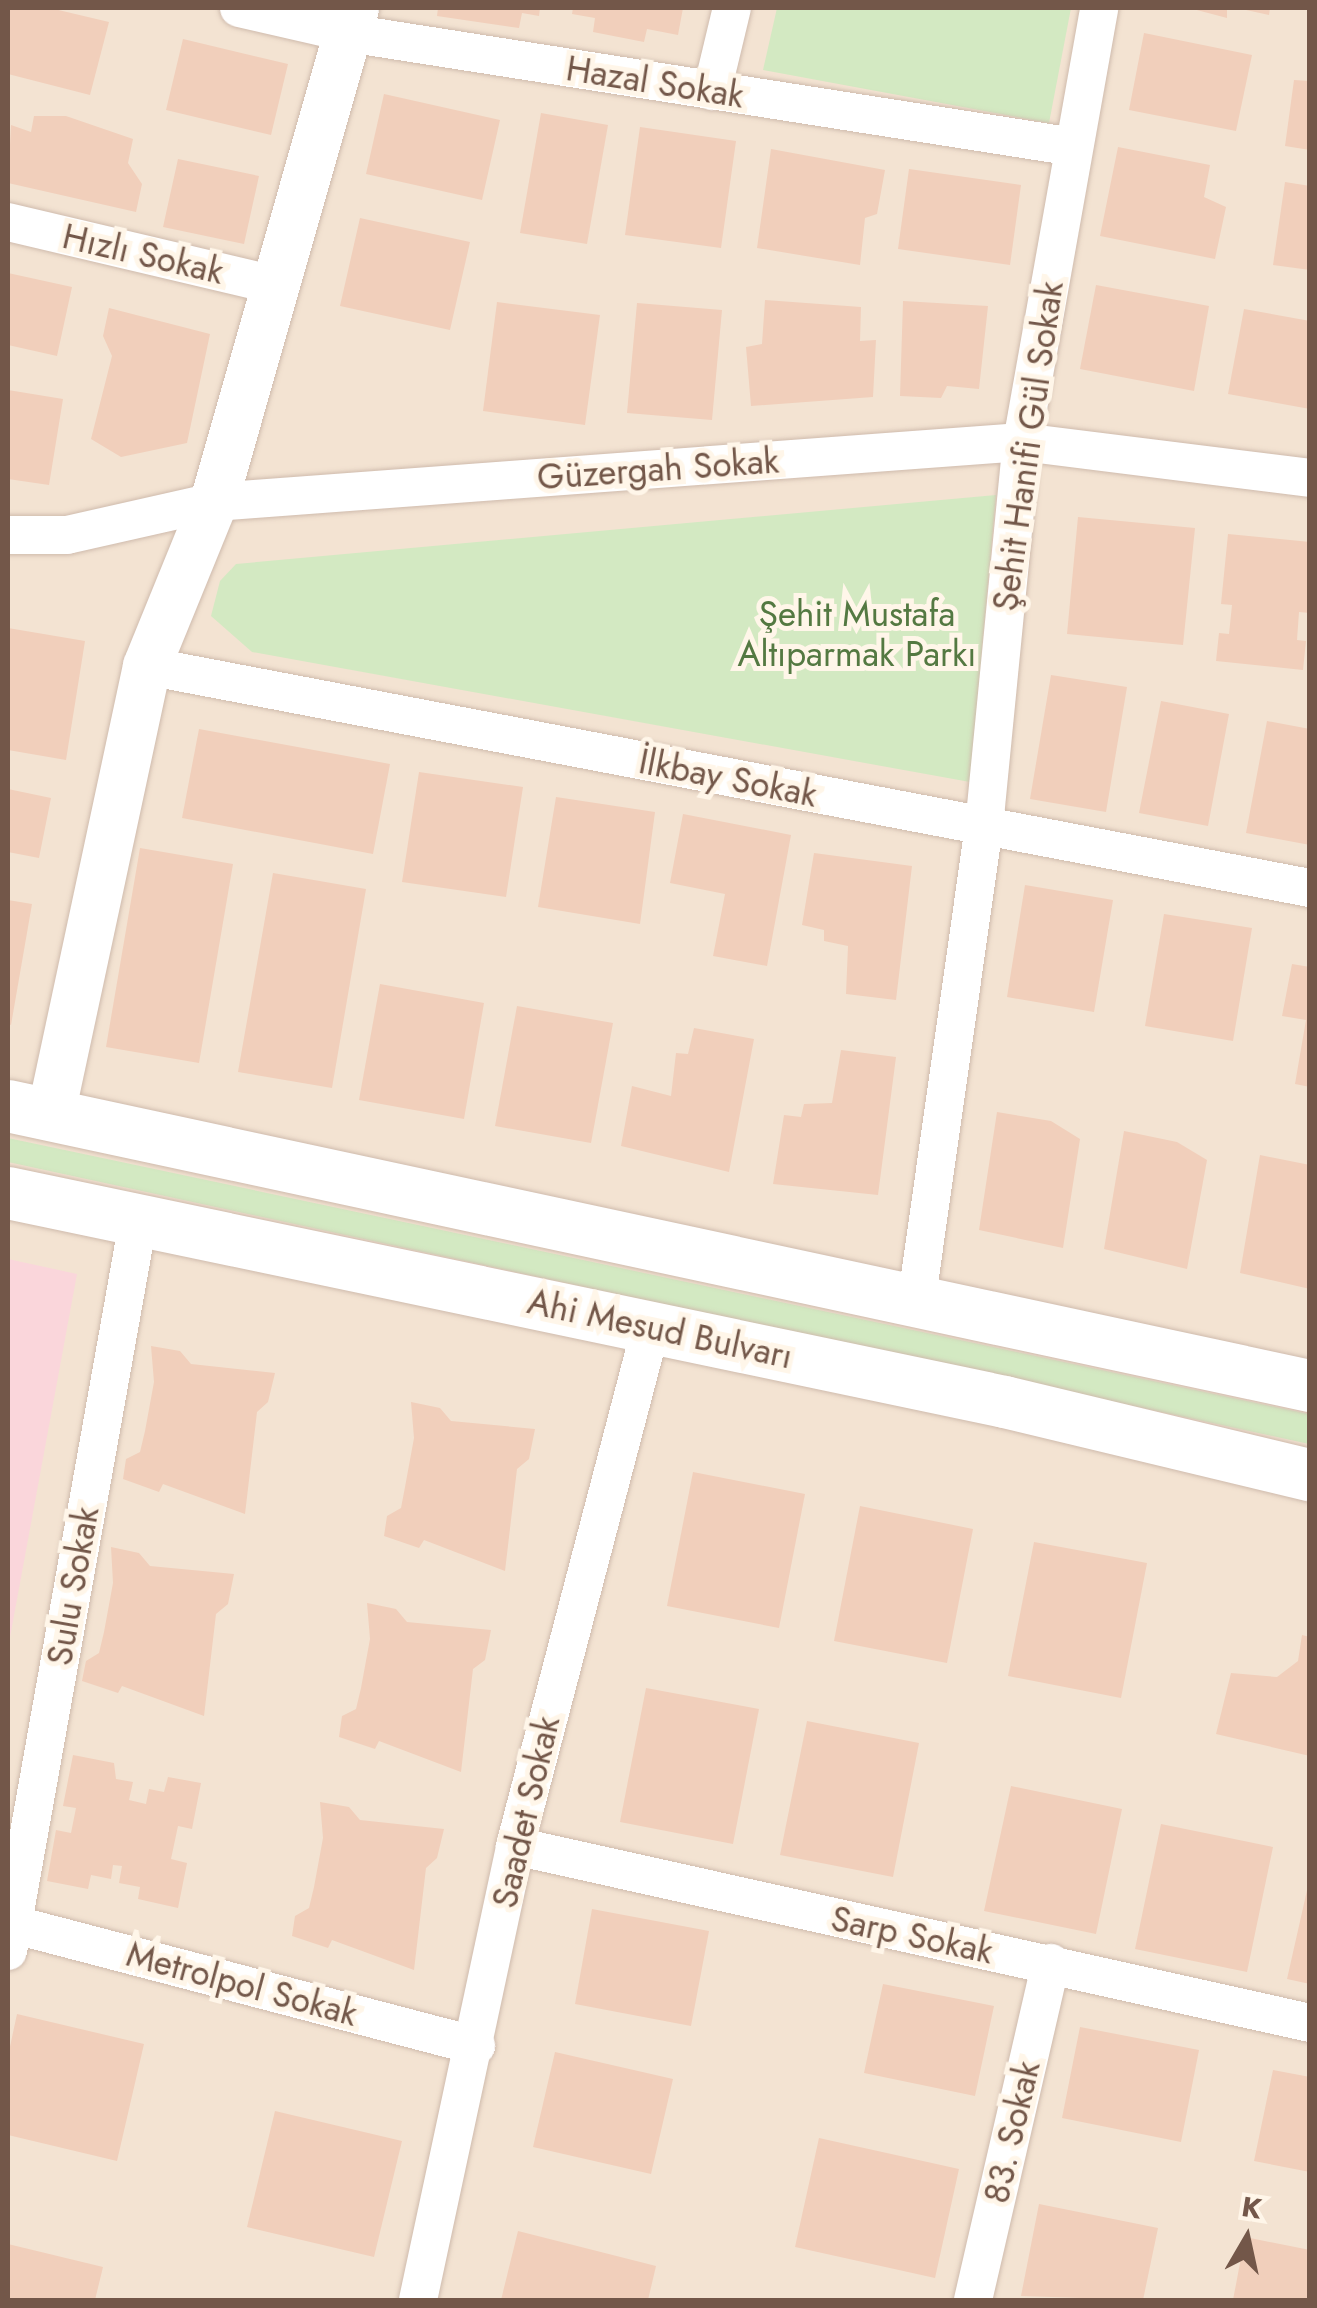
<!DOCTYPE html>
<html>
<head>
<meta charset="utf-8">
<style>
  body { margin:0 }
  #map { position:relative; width:1317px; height:2308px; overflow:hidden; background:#fcf2e3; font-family:Jost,sans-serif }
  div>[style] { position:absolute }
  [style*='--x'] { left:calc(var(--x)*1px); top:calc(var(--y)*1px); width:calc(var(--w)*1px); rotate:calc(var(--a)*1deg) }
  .residential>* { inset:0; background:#f3e3d2 }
  .medical>* { inset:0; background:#fad6db }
  .green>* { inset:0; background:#d3e9c2 }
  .building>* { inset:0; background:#f1cfbb }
  .roads { filter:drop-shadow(0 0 2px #cfbbad) drop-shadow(0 0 2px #cfbbad) }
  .minor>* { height:38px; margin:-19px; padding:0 19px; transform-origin:19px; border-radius:19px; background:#fff }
  .tertiary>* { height:48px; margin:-24px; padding:0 24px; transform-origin:24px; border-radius:24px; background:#fff }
  .secondary>* { height:52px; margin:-26px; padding:0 26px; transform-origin:26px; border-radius:26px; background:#fff }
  span { translate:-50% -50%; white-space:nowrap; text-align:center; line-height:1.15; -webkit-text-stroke:10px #fff6e9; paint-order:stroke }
  .street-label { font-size:35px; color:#735749 }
  .park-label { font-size:35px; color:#547942 }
  .frame { position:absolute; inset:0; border:10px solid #735749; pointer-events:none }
  .north { position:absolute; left:1197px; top:2188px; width:100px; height:100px; -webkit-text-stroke:8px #fff6e9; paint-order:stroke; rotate:9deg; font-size:28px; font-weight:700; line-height:40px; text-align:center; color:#735749 }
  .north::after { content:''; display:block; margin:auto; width:35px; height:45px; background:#735749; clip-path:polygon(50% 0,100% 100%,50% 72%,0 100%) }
</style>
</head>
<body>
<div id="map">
  <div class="residential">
    <div style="clip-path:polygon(8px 8px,1309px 8px,1309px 2300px,8px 2300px)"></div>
  </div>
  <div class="medical">
    <div style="clip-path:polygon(8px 1259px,77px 1274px,8px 1648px)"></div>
  </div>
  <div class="green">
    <div style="clip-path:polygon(777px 8px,1071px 8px,1049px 123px,763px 70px)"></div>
    <div style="clip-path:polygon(996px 495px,970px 782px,252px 652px,211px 616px,220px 581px,236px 564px)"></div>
    <div style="clip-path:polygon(8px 1138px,1309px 1414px,1309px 1444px,8px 1162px)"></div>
  </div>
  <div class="building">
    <div style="clip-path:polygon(8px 8px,50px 8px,109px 22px,90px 95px,8px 74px)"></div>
    <div style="clip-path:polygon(438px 8px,540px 8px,539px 16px,522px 13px,519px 28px,437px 16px)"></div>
    <div style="clip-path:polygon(573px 8px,683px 8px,678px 35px,647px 29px,644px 42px,593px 32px,595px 18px,572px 14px)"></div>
    <div style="clip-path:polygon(1193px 8px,1227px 8px,1227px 18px,1193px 9px)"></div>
    <div style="clip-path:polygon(1237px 8px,1270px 8px,1269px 15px)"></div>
    <div style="clip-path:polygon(1144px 33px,1252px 55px,1236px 131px,1129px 110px)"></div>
    <div style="clip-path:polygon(183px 39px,288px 64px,271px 135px,166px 110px)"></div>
    <div style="clip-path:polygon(1294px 80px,1310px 81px,1310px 150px,1285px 146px)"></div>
    <div style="clip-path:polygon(384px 94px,500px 120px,482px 200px,366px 174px)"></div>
    <div style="clip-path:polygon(541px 113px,608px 125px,587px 244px,520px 233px)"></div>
    <div style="clip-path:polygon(34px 116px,66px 116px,133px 139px,128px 163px,142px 184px,136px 212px,8px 183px,11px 125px,31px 132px)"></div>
    <div style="clip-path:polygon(640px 127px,736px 141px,721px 248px,625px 235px)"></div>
    <div style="clip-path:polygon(1118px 147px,1210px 165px,1204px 197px,1226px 207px,1215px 259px,1100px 236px)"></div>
    <div style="clip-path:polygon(771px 149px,885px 170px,877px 214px,865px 218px,860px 265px,757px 248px)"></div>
    <div style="clip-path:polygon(178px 159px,259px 176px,244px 244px,163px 227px)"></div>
    <div style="clip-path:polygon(909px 169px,1021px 185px,1010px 265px,898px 249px)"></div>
    <div style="clip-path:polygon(1285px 182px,1310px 186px,1310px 270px,1273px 265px)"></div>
    <div style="clip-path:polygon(360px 218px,470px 242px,450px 330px,340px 306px)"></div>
    <div style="clip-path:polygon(8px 273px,72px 287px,57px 356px,8px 345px)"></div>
    <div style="clip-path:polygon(1096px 285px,1209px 306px,1194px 391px,1080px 369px)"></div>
    <div style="clip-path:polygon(765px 300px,861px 307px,860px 341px,876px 340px,873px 397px,751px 406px,746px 347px,762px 344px)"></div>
    <div style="clip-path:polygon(903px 301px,988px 306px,979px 389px,947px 386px,941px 398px,900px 396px)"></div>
    <div style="clip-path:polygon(497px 302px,600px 315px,585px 425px,483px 411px)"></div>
    <div style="clip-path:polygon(637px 303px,722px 310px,712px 420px,627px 413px)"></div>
    <div style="clip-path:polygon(109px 308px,210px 334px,187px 443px,121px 457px,91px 439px,112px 356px,103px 336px)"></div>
    <div style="clip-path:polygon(1244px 309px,1310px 321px,1310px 409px,1228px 394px)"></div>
    <div style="clip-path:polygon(8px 390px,63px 399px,49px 485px,8px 479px)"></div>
    <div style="clip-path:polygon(1078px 517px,1195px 528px,1183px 645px,1067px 634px)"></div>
    <div style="clip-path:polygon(1228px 534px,1310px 542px,1310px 613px,1299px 612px,1297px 640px,1306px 641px,1303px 670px,1216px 661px,1219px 633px,1229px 634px,1232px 605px,1221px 604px)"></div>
    <div style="clip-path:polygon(8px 628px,85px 641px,66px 760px,8px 750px)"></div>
    <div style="clip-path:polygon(1051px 675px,1127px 687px,1106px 812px,1030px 799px)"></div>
    <div style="clip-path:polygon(1161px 701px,1229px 714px,1208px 826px,1139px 813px)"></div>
    <div style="clip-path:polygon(1267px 721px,1310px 729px,1310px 845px,1246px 833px)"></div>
    <div style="clip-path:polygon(199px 729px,390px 764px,373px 854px,182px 818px)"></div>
    <div style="clip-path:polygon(419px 772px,523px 787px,506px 897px,402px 882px)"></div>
    <div style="clip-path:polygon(8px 789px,51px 798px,39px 858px,8px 852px)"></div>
    <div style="clip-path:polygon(556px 797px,655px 812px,640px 924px,538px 907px)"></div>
    <div style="clip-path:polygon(683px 814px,791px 835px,767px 966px,713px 956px,725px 894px,670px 883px)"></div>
    <div style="clip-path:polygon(140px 848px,233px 864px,199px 1063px,106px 1047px)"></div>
    <div style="clip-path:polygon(814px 853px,912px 866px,896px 1000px,846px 994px,848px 946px,824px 941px,824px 930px,802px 925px)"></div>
    <div style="clip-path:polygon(273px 873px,366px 889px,332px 1088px,238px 1072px)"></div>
    <div style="clip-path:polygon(1025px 885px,1113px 900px,1094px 1012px,1007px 997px)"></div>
    <div style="clip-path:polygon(8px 900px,32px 904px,11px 1025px,8px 1024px)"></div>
    <div style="clip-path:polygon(1164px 914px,1252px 928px,1233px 1041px,1145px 1026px)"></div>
    <div style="clip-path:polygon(1292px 964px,1310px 967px,1310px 1087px,1295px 1084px,1306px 1020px,1282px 1016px)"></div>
    <div style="clip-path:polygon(380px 984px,484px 1003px,464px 1119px,359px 1100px)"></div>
    <div style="clip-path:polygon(517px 1006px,613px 1023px,591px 1143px,495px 1126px)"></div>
    <div style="clip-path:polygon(694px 1028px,754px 1039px,729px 1172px,621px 1146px,632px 1086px,671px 1096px,676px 1053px,688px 1054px)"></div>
    <div style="clip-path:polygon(841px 1050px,896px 1057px,878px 1195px,773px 1184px,784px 1115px,801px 1117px,804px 1104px,832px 1103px)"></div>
    <div style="clip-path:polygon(997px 1112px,1051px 1121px,1080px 1139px,1063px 1248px,979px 1230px)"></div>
    <div style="clip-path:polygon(1124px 1131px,1177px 1142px,1207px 1160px,1187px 1269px,1104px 1249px)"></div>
    <div style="clip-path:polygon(1260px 1155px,1310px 1165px,1310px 1289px,1240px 1273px)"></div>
    <div style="clip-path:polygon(151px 1346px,180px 1351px,191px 1364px,275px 1373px,268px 1402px,257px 1412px,245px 1514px,163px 1484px,159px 1492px,123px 1479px,126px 1459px,140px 1452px,145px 1431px,154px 1382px)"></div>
    <div style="clip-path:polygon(411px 1402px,440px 1408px,451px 1421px,535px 1429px,529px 1459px,517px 1469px,505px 1571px,424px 1540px,419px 1548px,384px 1536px,387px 1516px,401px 1508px,405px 1487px,414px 1438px)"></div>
    <div style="clip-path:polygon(693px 1472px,805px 1494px,779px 1628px,667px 1606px)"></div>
    <div style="clip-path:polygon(860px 1506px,973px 1529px,947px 1663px,834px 1641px)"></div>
    <div style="clip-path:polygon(1034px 1542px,1147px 1563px,1121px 1698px,1008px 1676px)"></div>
    <div style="clip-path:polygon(111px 1547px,139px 1553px,150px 1566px,234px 1574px,228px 1604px,216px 1614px,204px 1716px,122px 1686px,118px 1693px,82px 1681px,86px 1661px,99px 1653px,104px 1632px,113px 1583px)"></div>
    <div style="clip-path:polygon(367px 1603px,396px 1609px,407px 1622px,491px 1630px,485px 1660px,473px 1669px,461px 1772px,379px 1741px,375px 1749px,339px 1737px,342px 1716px,356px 1709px,361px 1688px,370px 1639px)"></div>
    <div style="clip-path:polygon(1302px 1635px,1310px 1637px,1310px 1756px,1216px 1734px,1231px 1673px,1277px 1677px,1298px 1661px)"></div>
    <div style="clip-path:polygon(646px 1688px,759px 1709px,733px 1844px,620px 1822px)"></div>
    <div style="clip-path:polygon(807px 1721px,919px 1743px,893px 1877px,780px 1855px)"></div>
    <div style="clip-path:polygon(73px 1755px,114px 1763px,116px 1779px,133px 1782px,129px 1800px,146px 1804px,149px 1789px,164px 1792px,168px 1777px,201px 1783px,192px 1829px,178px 1826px,171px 1859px,187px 1863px,178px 1908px,138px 1899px,140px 1887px,119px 1883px,122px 1866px,113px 1865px,111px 1879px,91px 1875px,88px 1889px,47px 1881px,56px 1830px,71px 1833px,76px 1808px,63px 1806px)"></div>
    <div style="clip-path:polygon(1011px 1786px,1122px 1809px,1096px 1934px,984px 1911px)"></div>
    <div style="clip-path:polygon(320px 1802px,349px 1807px,360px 1820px,444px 1829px,437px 1858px,426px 1868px,414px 1970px,332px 1940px,328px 1948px,292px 1936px,295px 1916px,309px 1908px,314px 1887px,323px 1838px)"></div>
    <div style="clip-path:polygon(1161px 1824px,1273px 1847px,1247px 1972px,1135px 1949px)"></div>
    <div style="clip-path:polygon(1310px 1877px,1310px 1984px,1287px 1979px)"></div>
    <div style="clip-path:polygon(592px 1909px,709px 1931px,691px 2026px,575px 2004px)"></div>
    <div style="clip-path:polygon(883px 1984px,994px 2006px,975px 2096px,864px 2073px)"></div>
    <div style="clip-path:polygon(17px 2014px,144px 2044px,117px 2161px,8px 2135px,8px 2056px)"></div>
    <div style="clip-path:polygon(1080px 2027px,1199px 2050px,1181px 2142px,1062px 2118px)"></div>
    <div style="clip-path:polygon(555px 2052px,673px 2079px,651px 2174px,533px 2147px)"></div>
    <div style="clip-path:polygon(1273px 2070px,1310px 2077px,1310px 2172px,1254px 2161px)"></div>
    <div style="clip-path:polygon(275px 2111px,402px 2141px,374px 2257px,247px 2227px)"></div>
    <div style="clip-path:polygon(819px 2138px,959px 2169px,935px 2278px,795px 2247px)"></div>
    <div style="clip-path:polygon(1039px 2204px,1158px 2228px,1143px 2300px,1021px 2296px)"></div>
    <div style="clip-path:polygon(518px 2231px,656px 2266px,648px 2300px,501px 2300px)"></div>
    <div style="clip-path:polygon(1245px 2237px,1310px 2250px,1310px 2300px,1233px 2300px)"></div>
    <div style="clip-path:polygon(8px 2244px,103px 2267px,95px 2300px,8px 2300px)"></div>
  </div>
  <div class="roads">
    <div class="minor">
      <div style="--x:239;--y:8;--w:112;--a:12.9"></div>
      <div style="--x:348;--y:33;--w:735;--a:8.92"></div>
      <div style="--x:712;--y:91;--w:85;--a:-76.5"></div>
      <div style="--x:8;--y:222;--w:277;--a:13.3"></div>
      <div style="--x:8;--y:535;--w:59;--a:0"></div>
      <div style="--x:67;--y:535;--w:151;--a:-12.7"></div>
      <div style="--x:214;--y:502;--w:810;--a:-4.25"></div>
      <div style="--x:1022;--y:442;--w:290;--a:7.1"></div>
      <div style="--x:147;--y:666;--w:1184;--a:10.81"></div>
      <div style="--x:916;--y:1304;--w:482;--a:-81.9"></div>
      <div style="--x:984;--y:827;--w:387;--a:-84.4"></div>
      <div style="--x:1022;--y:442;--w:441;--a:-79.9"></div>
      <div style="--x:515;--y:1846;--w:814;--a:12.55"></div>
      <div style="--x:8;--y:1923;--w:484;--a:14.7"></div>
      <div style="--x:8;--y:1951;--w:741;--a:-79.89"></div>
      <div style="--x:418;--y:2300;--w:464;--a:-77.9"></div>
      <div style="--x:515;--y:1846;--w:537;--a:-75.32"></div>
      <div style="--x:973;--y:2300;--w:346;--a:-77"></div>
    </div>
    <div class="tertiary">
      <div style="--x:51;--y:1114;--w:458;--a:-77.9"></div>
      <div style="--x:147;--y:666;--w:177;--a:-67.8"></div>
      <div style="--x:214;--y:502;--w:514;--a:-74.07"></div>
    </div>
    <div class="secondary">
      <div style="--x:8;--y:1106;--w:1332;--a:12.14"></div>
      <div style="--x:8;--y:1193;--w:1019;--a:11.84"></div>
      <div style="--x:1005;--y:1402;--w:314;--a:13.5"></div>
    </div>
  </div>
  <div class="street-label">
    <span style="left:655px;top:82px;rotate:9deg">Hazal Sokak</span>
    <span style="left:143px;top:254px;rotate:13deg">Hızlı Sokak</span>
    <span style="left:1028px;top:446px;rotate:-82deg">Şehit Hanifi Gül Sokak</span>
    <span style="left:658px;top:469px;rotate:-4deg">Güzergah Sokak</span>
    <span style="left:728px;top:778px;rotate:11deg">İlkbay Sokak</span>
    <span style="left:660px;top:1329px;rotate:12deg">Ahi Mesud Bulvarı</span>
    <span style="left:73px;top:1586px;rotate:-80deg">Sulu Sokak</span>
    <span style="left:526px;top:1812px;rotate:-77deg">Saadet Sokak</span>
    <span style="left:912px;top:1935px;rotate:12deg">Sarp Sokak</span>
    <span style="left:242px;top:1984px;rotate:15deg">Metrolpol Sokak</span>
    <span style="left:1012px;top:2132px;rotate:-77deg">83. Sokak</span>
  </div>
  <div class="park-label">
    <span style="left:857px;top:634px">Şehit Mustafa<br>Altıparmak Parkı</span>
  </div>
  <div class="frame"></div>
  <div class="north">K</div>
</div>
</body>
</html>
